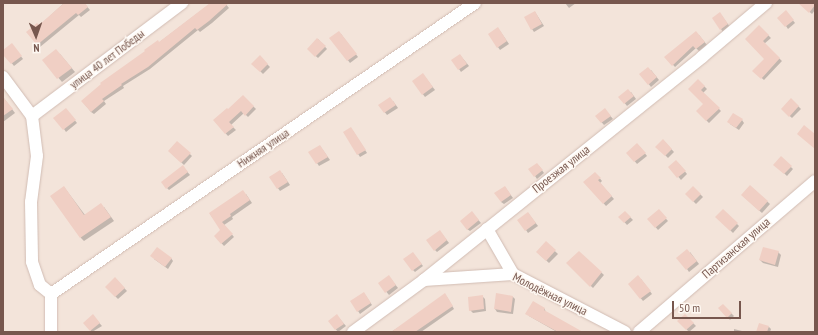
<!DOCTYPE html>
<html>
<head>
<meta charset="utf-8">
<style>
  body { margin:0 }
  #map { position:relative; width:818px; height:335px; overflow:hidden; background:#fcf3eb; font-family:"PT Sans Narrow",sans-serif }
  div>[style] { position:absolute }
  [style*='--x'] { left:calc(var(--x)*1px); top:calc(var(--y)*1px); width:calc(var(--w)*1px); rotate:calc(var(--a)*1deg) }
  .residential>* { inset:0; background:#f3e4da }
  .shadow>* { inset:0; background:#0003 }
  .building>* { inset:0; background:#f0cfc4 }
  .roads { filter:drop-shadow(0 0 1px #d1bcb3) drop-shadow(0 0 1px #d1bcb3) }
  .minor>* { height:12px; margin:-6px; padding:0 6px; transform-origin:6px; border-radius:6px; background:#fff }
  span { translate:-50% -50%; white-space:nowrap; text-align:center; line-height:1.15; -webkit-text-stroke:3px #fef8f2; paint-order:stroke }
  .street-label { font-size:12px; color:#77574e }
  .frame { position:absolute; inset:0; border:4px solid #77574e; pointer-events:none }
  .north { position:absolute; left:16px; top:16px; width:40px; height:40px; -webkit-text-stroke:3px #fef8f2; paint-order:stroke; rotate:178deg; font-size:11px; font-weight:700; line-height:16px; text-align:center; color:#77574e }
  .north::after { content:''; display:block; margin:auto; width:14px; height:18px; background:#77574e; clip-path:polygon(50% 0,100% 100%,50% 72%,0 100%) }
  .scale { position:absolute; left:672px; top:301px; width:69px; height:18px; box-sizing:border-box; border:2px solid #77574e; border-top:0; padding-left:5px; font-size:12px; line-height:14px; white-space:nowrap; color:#77574e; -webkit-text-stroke:3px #fef8f2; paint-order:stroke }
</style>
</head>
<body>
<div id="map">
  <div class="residential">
    <div style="clip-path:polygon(3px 3px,815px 3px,815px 332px,3px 332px)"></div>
  </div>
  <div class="shadow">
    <div style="clip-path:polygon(64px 3px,84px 3px,90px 10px,81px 17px,79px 15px,40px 47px,28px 32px,39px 26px)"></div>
    <div style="clip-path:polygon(211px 3px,225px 3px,229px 8px,212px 23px,200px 32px,198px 30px,150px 69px,123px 86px,124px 88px,104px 101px,106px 104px,94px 114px,91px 112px,82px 101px)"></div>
    <div style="clip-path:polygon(565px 3px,576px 3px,569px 8px)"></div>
    <div style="clip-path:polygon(804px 3px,815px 3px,815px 10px,812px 14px,802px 5px)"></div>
    <div style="clip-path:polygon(535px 12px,544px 26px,534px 32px,532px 29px)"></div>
    <div style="clip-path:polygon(788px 14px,795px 23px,788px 29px,786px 26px)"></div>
    <div style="clip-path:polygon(722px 16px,730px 27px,723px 32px,721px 29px)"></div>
    <div style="clip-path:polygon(759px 26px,771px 38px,764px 44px,782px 61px,764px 80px,754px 71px,766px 59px)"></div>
    <div style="clip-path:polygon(500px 31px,509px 44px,500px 50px,489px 34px)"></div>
    <div style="clip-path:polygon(341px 34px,358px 57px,350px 63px,331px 38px)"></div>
    <div style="clip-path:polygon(699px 35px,707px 45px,699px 51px,696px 48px,675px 67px,666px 57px)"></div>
    <div style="clip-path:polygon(318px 39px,327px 49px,318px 58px,308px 49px)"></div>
    <div style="clip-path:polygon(14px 47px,23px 59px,14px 66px,3px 52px)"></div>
    <div style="clip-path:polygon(60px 54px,75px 72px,62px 82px,44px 61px)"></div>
    <div style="clip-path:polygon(460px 55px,469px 66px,461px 72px,459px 69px)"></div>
    <div style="clip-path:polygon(260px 57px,270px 67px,263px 74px,253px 64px)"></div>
    <div style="clip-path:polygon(651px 70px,659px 80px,651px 87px,641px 74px)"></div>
    <div style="clip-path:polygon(425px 77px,435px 90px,425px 97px,413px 81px)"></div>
    <div style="clip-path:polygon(698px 80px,707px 89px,703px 93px,721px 111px,709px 123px,697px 111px,704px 104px)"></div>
    <div style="clip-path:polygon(631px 92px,636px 99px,627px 106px,620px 97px)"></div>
    <div style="clip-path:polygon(243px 96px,256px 109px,248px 117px,244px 113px,231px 125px,236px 130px,228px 136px,214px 120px,228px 111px)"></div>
    <div style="clip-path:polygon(3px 97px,15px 113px,3px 122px)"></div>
    <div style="clip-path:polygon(791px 99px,801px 109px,792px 118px,782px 109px)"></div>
    <div style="clip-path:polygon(393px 101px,398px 108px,387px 115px,380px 106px)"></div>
    <div style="clip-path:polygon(68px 112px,77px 123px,66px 132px,64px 129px)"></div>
    <div style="clip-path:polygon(607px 112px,613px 119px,604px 125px,596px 116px)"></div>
    <div style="clip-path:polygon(742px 120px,744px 123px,739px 130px,730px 124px)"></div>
    <div style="clip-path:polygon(353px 131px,367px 153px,360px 157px,344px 132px)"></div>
    <div style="clip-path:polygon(663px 140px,674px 152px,668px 158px,657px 147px)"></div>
    <div style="clip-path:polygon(177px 142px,192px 156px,184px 165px,169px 151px)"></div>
    <div style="clip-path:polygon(320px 146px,330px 160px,319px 166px,310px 152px)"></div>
    <div style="clip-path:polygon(640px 147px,647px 156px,637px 164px,628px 153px)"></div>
    <div style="clip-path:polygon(781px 158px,793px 169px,787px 176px,775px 165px)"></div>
    <div style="clip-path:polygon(679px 164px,687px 174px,681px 180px,670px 167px)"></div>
    <div style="clip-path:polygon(539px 166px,544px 173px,537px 179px,535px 176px)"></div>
    <div style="clip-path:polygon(185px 169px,190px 175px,169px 190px,167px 188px)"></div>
    <div style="clip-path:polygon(282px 173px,290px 185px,280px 191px,270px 177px)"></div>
    <div style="clip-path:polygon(597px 175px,602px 181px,600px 183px,614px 199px,606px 206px,584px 182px)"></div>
    <div style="clip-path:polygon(750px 186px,770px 204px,762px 213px,742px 195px)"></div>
    <div style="clip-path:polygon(64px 187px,85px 215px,104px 207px,114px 221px,84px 241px,81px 238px)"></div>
    <div style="clip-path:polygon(505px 187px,513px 198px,504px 204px,501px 202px)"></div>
    <div style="clip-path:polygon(693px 187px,703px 197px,696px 204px,686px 194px)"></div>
    <div style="clip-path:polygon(246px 194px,252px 203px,232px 217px,233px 219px,224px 225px,234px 237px,224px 246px,215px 236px,222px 230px,210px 214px)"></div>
    <div style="clip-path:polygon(723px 210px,739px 226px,733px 233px,717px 217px)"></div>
    <div style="clip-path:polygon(659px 211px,668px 221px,658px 230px,649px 219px)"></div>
    <div style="clip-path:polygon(625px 212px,633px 220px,627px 225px,620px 217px)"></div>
    <div style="clip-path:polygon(528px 213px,538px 226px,528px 233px,526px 230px)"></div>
    <div style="clip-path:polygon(474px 215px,481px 223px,470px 231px,467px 229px)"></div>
    <div style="clip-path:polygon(442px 234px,449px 243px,437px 252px,435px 250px)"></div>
    <div style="clip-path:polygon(546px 243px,558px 254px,549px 263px,537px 252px)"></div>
    <div style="clip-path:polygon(579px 252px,604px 275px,593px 288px,567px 263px)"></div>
    <div style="clip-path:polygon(690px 252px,699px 264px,689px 272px,687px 269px)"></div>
    <div style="clip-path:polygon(778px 252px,781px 255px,778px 267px,763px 263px,760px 260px)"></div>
    <div style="clip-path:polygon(415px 256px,423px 266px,415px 272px,413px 270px)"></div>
    <div style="clip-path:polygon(171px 258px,173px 261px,168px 269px,154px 259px)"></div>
    <div style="clip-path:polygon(115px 278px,127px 291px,118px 299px,106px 287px)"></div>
    <div style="clip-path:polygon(391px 279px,398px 288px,389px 295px,379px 283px)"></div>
    <div style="clip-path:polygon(641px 279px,652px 294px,643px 301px,629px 284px)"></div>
    <div style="clip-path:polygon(497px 294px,513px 297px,515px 299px,513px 314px,497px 312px,495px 309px)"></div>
    <div style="clip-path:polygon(366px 296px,372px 305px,360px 314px,358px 311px)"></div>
    <div style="clip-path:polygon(482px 296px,485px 299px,486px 311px,473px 313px,470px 310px)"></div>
    <div style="clip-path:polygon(447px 297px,454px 309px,421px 332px,391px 332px)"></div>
    <div style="clip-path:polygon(723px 305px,734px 316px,730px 320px,719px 308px)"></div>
    <div style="clip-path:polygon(544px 308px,546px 312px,580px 332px,557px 332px,529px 316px)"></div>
    <div style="clip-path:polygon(685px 315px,696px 326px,689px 332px,679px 321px)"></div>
    <div style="clip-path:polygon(95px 318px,102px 326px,92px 332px,84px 323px)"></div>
    <div style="clip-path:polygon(339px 318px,346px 326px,338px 332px,329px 321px)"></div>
    <div style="clip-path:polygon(769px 327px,771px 329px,770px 332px,757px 332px)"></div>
    <div style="clip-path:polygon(734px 329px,746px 332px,734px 332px)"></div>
  </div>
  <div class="building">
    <div style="clip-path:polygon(64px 3px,85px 3px,88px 7px,78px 15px,76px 13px,37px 45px,26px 32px,37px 23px,39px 25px)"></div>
    <div style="clip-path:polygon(210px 3px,229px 3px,209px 21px,197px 30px,195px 28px,148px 67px,121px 84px,122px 85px,102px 99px,104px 101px,91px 112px,81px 101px,101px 84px,100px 83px,145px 51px,144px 50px,158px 40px,159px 42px)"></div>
    <div style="clip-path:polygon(798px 3px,815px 3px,815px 5px,809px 13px)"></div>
    <div style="clip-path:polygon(786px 10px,794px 20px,785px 27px,777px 18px)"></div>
    <div style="clip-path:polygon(535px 11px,542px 24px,531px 30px,524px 17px)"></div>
    <div style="clip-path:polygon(720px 12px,728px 24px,720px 30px,712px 18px)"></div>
    <div style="clip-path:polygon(759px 25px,769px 35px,763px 41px,780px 58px,761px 79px,752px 71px,764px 59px,745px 39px)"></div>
    <div style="clip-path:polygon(498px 27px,507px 41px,497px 48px,488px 34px)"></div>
    <div style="clip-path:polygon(339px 31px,357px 54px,347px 61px,329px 38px)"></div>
    <div style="clip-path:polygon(696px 31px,705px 42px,696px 49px,693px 46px,672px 66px,664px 57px)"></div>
    <div style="clip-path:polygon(317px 38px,326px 46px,315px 57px,307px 49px)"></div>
    <div style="clip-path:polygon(12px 43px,22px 56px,11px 64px,3px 55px,3px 50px)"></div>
    <div style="clip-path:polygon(56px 49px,72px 68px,57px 79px,42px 60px)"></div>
    <div style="clip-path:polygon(460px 54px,467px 64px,458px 70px,451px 60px)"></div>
    <div style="clip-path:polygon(260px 55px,268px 64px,260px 72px,251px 64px)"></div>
    <div style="clip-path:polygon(648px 67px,657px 77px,648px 85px,639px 74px)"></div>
    <div style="clip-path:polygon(423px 73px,433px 87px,422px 95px,412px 81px)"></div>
    <div style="clip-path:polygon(698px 79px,705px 86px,701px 90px,720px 108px,706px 121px,696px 111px,703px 104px,688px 89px)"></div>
    <div style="clip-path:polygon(628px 89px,634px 96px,624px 104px,618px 97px)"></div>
    <div style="clip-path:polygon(243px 95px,254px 106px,245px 116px,241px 111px,229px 122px,234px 127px,225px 134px,213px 120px,227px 108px,228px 109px)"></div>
    <div style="clip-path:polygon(3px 97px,13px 109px,3px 116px)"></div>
    <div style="clip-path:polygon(390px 97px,396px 105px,384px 113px,378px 105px)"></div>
    <div style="clip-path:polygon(791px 98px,799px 106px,789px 117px,781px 109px)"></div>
    <div style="clip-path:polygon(66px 108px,76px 120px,63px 130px,53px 118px)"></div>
    <div style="clip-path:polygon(605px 108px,611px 116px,601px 123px,595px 116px)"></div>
    <div style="clip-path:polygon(733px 113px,743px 119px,736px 128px,727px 122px)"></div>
    <div style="clip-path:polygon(804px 125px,815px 134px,815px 149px,797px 134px)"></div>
    <div style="clip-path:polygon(351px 127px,366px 150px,357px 155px,343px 132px)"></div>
    <div style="clip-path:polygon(663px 139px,672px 149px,665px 156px,655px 147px)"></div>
    <div style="clip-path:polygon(177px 141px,191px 153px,181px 163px,168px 151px)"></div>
    <div style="clip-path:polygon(637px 143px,646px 153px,634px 162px,626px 153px)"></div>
    <div style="clip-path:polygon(320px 145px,328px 157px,316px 164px,308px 152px)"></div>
    <div style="clip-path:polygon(781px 156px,792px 166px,784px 174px,773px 165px)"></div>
    <div style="clip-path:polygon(676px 160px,686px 171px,677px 178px,668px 167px)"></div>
    <div style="clip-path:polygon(537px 163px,543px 170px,534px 177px,528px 169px)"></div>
    <div style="clip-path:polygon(183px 165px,188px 172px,166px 189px,161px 182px)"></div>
    <div style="clip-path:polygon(280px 170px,288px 182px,277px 189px,269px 177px)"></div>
    <div style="clip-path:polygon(595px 172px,601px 178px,598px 180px,612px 196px,603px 204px,583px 182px)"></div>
    <div style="clip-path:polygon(750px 185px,768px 201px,759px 211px,741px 195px)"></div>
    <div style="clip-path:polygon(64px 186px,84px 215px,101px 203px,111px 217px,80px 238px,50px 196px)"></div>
    <div style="clip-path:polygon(505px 186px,511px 195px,501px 202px,494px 193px)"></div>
    <div style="clip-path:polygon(693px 186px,701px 194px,693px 202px,685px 194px)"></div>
    <div style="clip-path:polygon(243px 190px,250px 200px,230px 214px,231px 216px,222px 222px,233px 234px,221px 244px,214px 236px,220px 230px,209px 213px)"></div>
    <div style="clip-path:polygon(659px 209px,667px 218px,655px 228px,647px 219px)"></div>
    <div style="clip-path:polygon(723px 209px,738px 223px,730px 231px,715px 217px)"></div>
    <div style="clip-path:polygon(472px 211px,479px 220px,467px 230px,460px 221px)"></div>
    <div style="clip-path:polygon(625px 211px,631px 217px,624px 223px,618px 217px)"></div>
    <div style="clip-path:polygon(528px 212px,536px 223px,525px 231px,517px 220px)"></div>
    <div style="clip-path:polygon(440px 230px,447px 240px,434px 251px,426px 240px)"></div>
    <div style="clip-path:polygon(546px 241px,556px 250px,546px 261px,536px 252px)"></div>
    <div style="clip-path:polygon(157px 247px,172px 258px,165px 267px,150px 256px)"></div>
    <div style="clip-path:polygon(763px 247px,779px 251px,775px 265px,759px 260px)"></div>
    <div style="clip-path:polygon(687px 249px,697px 261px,686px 270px,676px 258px)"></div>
    <div style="clip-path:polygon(579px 251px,602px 272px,590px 287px,566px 263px)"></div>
    <div style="clip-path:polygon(413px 252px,422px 264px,412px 271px,403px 259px)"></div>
    <div style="clip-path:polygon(389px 275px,396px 285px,385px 293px,378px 283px)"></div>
    <div style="clip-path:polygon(638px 275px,651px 291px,640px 299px,628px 284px)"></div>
    <div style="clip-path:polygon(115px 277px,125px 288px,115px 297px,105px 287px)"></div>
    <div style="clip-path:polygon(364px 292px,371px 303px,357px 312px,350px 301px)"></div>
    <div style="clip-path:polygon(445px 293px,453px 306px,415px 332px,391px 332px)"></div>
    <div style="clip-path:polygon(496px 293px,513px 296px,511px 312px,494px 309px)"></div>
    <div style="clip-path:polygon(483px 295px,484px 309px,469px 311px,468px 297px)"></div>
    <div style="clip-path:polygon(533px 301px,545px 308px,544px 310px,583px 332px,558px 332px,525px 314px)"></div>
    <div style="clip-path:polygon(723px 304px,732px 313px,727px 318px,718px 308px)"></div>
    <div style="clip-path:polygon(93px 314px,100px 323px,90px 331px,83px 323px)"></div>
    <div style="clip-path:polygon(337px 314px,344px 324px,335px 330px,328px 321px)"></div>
    <div style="clip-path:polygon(685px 314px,694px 323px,686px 330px,677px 321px)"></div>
    <div style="clip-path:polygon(759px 323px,769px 326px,767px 332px,756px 332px)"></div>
  </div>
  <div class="roads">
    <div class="minor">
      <div style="--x:3;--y:77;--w:49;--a:53.4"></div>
      <div style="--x:32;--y:116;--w:40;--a:82.9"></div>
      <div style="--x:37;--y:156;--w:46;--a:97.4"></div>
      <div style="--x:31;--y:202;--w:60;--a:89"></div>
      <div style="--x:32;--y:262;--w:24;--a:71"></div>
      <div style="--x:40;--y:285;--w:14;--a:39"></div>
      <div style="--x:51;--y:294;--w:38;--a:90"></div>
      <div style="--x:32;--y:116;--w:188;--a:-37"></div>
      <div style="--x:487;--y:229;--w:52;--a:60"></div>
      <div style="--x:424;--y:280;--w:89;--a:-3.9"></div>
      <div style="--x:513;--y:274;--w:126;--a:27.4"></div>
      <div style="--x:51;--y:294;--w:514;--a:-34.46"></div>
      <div style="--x:353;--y:332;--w:88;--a:-36.2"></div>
      <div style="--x:424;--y:280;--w:356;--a:-38.7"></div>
      <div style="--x:702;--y:57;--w:84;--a:-40.2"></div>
      <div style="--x:639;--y:332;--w:232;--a:-40.6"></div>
    </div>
  </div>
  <div class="street-label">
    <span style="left:107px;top:59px;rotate:-37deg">улица 40 лет Победы</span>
    <span style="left:263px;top:148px;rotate:-34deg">Нижняя улица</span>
    <span style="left:561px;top:169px;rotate:-38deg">Проезжая улица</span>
    <span style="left:736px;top:248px;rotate:-41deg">Партизанская улица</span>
    <span style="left:550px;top:294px;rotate:26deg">Молодёжная улица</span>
  </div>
  <div class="frame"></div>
  <div class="north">N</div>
  <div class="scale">50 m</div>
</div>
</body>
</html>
